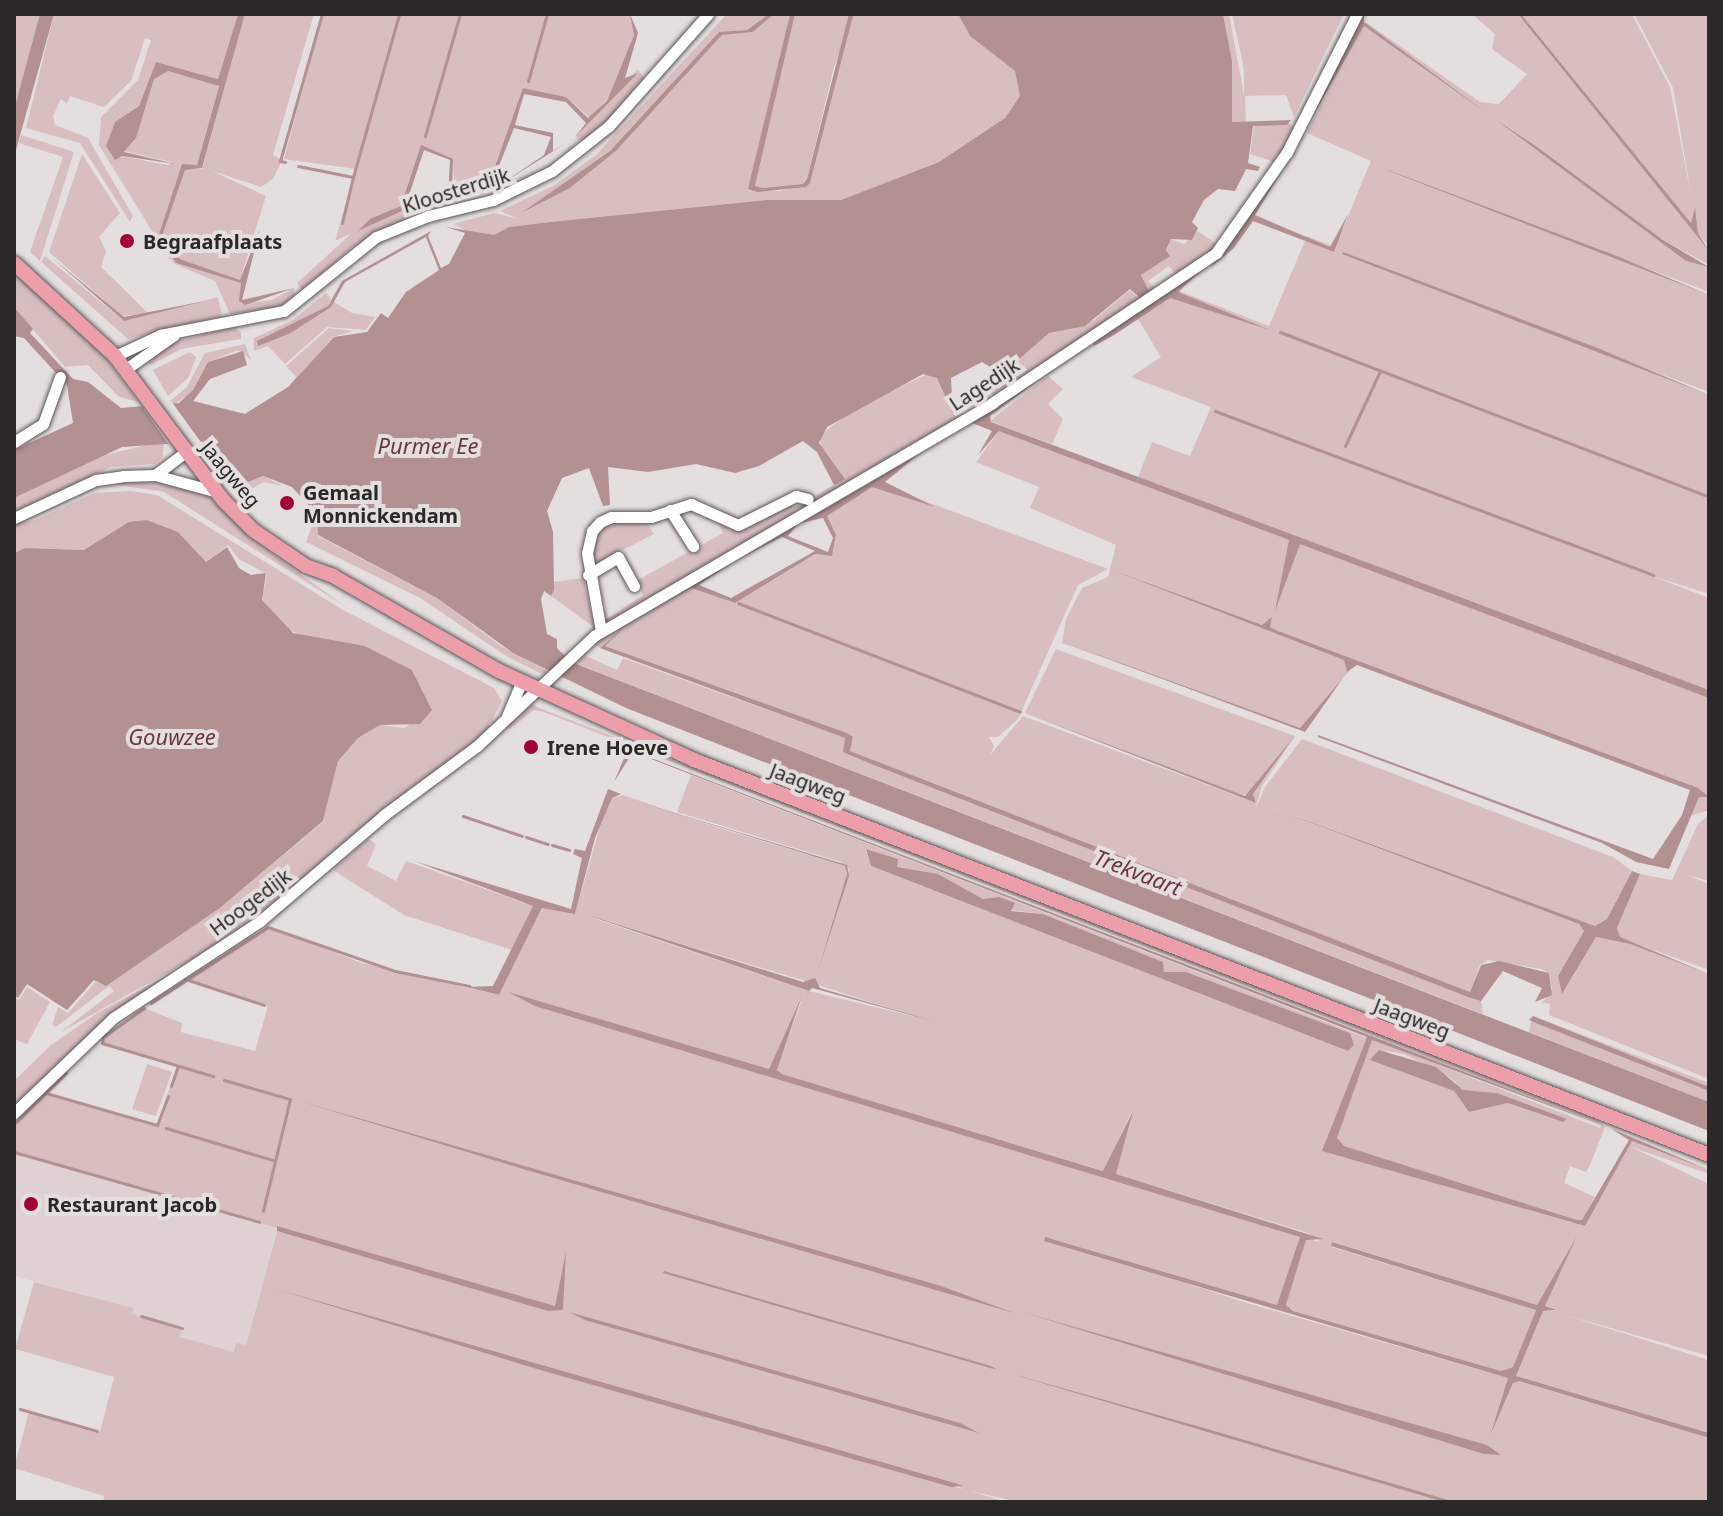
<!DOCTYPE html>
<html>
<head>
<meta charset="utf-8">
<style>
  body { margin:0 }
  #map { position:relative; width:1723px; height:1516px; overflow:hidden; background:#e4dedf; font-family:"Noto Sans",sans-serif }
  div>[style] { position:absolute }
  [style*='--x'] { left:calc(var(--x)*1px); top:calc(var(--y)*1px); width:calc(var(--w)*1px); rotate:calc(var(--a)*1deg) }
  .built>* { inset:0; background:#dfd1d1 }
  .green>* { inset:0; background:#d9bec0 }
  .water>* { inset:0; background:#b39092 }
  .pier>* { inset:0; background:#e4dedf }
  .stream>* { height:3px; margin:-1.5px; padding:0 1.5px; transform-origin:1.5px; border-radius:1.5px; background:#b39092 }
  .roads { filter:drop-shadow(0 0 2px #5b5657) drop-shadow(0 0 2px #5b5657) }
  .minor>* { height:11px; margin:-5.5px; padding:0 5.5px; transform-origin:5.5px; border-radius:5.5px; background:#fff }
  .major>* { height:14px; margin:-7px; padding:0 7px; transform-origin:7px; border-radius:7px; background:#ec9faa }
  .dots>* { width:22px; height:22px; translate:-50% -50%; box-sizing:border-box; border:4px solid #e4dedf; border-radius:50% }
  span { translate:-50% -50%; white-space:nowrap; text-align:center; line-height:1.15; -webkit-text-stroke:8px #e4dedf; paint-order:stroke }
  .street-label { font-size:20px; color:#2a2828 }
  .poi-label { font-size:20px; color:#2a2828; font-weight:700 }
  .left { translate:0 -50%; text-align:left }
  .water-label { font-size:22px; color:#6b383d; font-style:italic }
  .frame { position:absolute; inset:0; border:16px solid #2a2828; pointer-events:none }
</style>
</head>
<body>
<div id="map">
  <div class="built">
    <div style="clip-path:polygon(14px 1152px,277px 1229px,246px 1345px,234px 1352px,180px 1337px,181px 1328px,131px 1314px,132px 1308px,14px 1276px)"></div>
  </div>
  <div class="green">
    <div style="clip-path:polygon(14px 14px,41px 14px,14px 110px)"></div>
    <div style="clip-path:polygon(54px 14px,238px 14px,218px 79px,156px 62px,139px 106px,115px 122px,106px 146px,120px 156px,168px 165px,172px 162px,124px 151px,135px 140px,155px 76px,168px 71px,219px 85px,197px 165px,182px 164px,158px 237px,176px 263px,241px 283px,241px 304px,271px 300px,294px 288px,294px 298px,278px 307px,230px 314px,215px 281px,175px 264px,168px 257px,99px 145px,101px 117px,138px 80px,151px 40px,145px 38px,131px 81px,104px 107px,70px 96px,67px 104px,61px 99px,53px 116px,55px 125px,88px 138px,133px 216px,130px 222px,80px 143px,26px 128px)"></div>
    <div style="clip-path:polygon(245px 14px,314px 14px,273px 155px,282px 160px,273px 179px,261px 187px,212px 171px,266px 196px,240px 280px,180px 259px,162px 235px,185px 169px,202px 169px)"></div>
    <div style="clip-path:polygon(323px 14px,630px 14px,635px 31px,614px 92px,590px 118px,566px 97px,523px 88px,489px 182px,454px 192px,453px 160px,421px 146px,404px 220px,352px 247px,303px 290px,297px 283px,352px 233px,335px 241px,356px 169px,284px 159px)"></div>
    <div style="clip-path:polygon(727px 14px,769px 14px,747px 30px,719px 32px,610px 151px,521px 213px,570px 188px,617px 150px,722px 35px,753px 32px,774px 14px,790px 14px,749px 189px,780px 191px,810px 183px,853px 16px,834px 67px,807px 179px,804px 184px,762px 188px,755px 187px,795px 14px,958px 14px,970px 36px,1015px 71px,1020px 96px,1005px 118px,939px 162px,841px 200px,766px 200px,550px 222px,509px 227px,494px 235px,471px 233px,453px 224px,494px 213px,518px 219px,500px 211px,553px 186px,596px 155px)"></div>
    <div style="clip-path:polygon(1223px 14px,1229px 14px,1244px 95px,1244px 69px,1232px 14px,1344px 14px,1294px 117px,1286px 95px,1245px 96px,1246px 122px,1232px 122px,1232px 61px)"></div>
    <div style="clip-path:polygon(1472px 14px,1518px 14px,1709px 251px,1709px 265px,1663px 240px,1496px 119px,1686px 261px,1709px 267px,1709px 292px,1381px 167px,1709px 295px,1709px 392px,1342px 254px,1709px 395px,1709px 594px,1652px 576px,1709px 598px,1709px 810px,1690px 816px,1700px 794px,1357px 662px,1300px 728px,1062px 643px,1066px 619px,1082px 588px,1108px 577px,1116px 545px,1030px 508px,1039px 487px,976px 462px,999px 431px,1137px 479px,1152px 442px,1190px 456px,1211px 407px,1131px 377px,1161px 357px,1136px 316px,1209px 266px,1177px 290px,1269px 326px,1307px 236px,1335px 247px,1371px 161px,1307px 133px,1361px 26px,1367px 23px,1480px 102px,1499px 104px,1527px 74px,1492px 49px,1495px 34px)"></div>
    <div style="clip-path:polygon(1521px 14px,1632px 14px,1670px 87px,1692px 200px,1673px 88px,1634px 14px,1709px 14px,1709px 247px,1698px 233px,1695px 208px,1691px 223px)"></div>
    <div style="clip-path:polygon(638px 69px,644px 78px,594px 135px,579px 141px,575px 136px)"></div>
    <div style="clip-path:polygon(1289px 123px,1296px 130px,1277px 163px,1250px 154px,1254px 126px)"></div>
    <div style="clip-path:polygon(21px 135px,74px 152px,40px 261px,30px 252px,63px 157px,19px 143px)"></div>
    <div style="clip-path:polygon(82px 154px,120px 213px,99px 237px,106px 251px,101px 267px,148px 313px,122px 316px,49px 252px)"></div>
    <div style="clip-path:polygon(1197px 231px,1219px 245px,1176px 275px,1169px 266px,1148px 281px,1154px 288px,1172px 276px,995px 398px,990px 391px,1004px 378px,1010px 383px,1015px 377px,1006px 367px,1049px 333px,1094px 320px,1130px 290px,1137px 297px,1144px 280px,1141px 275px,1169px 256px,1166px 251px,1171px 239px,1184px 244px)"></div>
    <div style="clip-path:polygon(45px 256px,124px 321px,218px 297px,222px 316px,128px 339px,41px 262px)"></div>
    <div style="clip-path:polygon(14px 273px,105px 357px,138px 402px,119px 397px,88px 365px,65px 367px,14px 307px)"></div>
    <div style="clip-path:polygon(326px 293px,331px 299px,328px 306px,257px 346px,289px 334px,334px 302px,352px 313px,375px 317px,366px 330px,327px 327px,285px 364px,268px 346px,254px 351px,254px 338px,293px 320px)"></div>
    <div style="clip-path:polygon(233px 327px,241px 332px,241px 339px,181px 349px,151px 365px,145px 360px,174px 342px)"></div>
    <div style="clip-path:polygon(329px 328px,353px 331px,333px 337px,297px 378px,286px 366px)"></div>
    <div style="clip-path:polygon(245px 344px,251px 360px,238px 350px,208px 362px,191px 393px,173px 405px,170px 401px,187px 387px,205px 353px)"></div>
    <div style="clip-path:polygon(190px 352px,196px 357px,189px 377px,168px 396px,153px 370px)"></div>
    <div style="clip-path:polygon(928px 374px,937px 378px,953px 414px,963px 416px,816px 505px,812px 498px,844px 479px,821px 447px,820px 435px,859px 406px)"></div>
    <div style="clip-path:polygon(1048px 376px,1063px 389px,1048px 404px,1063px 419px,1052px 444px,990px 421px)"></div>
    <div style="clip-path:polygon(164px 441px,163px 457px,155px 464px,111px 467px,14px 513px,14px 498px,96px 457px)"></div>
    <div style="clip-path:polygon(201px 441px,214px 442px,248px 482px,263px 476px,283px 486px,264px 482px,242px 494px)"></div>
    <div style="clip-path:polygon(182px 482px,204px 491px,252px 539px,346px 607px,164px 492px,105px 483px)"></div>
    <div style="clip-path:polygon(876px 483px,1108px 569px,1078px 585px,1018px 719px,998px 737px,989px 737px,994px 746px,990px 755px,1023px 716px,1256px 803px,1253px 794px,1294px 738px,1249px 794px,1240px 795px,1025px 713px,1056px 649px,1295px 736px,1262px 786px,1255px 810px,1265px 787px,1302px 739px,1613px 857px,1632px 871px,1607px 919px,1595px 926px,1263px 804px,1579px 924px,1584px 931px,1558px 976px,1562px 994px,1596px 937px,1630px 944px,1709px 974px,1709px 1079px,1549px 1015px,1550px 1004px,1542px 1003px,1552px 990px,1549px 973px,1541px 969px,1488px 960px,1480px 965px,1470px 992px,849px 751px,853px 738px,847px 733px,605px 646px,629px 623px,600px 648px,595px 645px,596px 639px,643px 606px,739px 552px,743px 555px,655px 603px,637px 618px,691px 588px,735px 603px,815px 554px,832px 556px,836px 535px,823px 515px)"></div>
    <div style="clip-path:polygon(131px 491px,157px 495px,343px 610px,494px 688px,502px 701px,484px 735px,280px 899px,229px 938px,61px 1032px,114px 991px,109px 986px,56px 1027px,52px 1025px,58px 1007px,68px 1013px,96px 981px,106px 986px,220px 908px,323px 822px,338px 761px,358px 738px,380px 725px,404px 728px,432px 710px,412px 670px,365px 646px,307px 638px,286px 628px,262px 600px,267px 574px,239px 559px,228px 545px,206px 562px,178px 532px,147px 520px,117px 530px,85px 550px,25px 548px,14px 553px,14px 523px,33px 521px,94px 493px)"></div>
    <div style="clip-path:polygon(792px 501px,795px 507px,804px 502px,807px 508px,605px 624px,600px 606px,605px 620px,643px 595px,636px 581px,723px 533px,718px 523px,741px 528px,763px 521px)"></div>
    <div style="clip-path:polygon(305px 502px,320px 520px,318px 536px,437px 598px,501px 646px,548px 671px,542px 674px,506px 656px,420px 598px,306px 542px,314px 519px)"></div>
    <div style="clip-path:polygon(609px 521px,645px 521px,654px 534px,593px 565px,594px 535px)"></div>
    <div style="clip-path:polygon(584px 578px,586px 591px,595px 628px,551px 596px,553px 582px)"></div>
    <div style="clip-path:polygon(588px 648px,586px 656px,617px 670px,623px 658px,845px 738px,844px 752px,1481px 1001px,1483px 1014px,572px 662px)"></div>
    <div style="clip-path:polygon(evenodd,529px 704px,1593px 1116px,1605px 1127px,1590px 1165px,1586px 1172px,1570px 1166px,1564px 1183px,1595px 1197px,1582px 1220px,1577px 1220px,1343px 1146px,1337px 1138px,1372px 1039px,1600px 1128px,1601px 1125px,544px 712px,534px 710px,508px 730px,505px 726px,529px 704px,1379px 1050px,1404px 1054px,1450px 1077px,1463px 1090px,1497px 1093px,1567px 1119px,1563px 1122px,1508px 1103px,1469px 1112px,1454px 1091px,1371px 1060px,1379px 1050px)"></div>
    <div style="clip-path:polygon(evenodd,691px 775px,1367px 1038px,1323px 1151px,1585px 1226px,1632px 1141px,1709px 1170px,1709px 1174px,1631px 1147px,1709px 1184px,1709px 1356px,1565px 1315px,1709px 1360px,1709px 1433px,1516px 1376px,1543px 1311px,1556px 1311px,1545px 1306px,1576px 1237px,1537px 1305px,1333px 1242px,1332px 1247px,1536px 1310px,1513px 1367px,1501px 1371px,1293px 1311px,1286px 1305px,1306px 1239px,1321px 1242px,1308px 1233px,1116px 1174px,1132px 1110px,1104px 1171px,782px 1074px,777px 1070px,803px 996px,769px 1069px,508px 995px,1301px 1237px,1277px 1305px,1045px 1237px,1247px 1303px,1508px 1378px,1490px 1436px,1513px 1383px,1519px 1381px,1709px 1438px,1709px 1502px,1019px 1502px,970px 1491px,1006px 1502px,103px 1502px,104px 1496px,14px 1468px,29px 1412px,100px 1432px,114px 1377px,15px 1349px,34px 1282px,133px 1308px,132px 1314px,182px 1328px,180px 1337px,234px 1352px,236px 1343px,246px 1345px,277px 1231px,362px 1253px,14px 1152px,14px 1124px,46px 1093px,157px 1125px,177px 1066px,102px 1043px,103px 1037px,144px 1008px,182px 1023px,181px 1032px,255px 1051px,268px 1006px,185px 979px,268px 927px,362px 963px,499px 995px,543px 907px,575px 914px,602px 820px,612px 798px,623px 795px,719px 828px,845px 866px,847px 874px,818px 970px,849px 869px,841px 862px,677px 812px,691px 775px,865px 849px,897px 859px,897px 867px,909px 872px,938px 874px,983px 899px,999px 897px,1010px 910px,1043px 914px,1162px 962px,1164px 972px,1186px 972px,1350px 1033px,1354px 1045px,1348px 1051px,871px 866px,865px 849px,691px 775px,587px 916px,809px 982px,916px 1017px,805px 990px,587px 916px,691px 775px,269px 1287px,955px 1483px,962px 1489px,540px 1370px,269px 1287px)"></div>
    <div style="clip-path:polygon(1709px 815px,1709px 881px,1686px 875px,1709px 884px,1709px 970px,1620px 938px,1617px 928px,1640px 874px,1672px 880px,1698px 824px)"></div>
    <div style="clip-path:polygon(368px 839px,376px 844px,367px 866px,396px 881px,406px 861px,533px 906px,512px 950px,404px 915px,333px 870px)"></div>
    <div style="clip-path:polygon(165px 977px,109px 1016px,14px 1108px,14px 1081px,51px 1045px,97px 1013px)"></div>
    <div style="clip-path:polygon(27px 987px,50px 1002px,27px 1044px,14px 1039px,14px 998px,19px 1000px)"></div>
    <div style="clip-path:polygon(1533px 1016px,1709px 1083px,1709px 1088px,1599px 1047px)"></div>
    <div style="clip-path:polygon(1531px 1021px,1709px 1091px,1709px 1102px,1529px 1032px)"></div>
    <div style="clip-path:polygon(147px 1064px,172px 1072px,156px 1116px,132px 1109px)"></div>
  </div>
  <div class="water">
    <div style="clip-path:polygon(40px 14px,54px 14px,14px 157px,14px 110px)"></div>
    <div style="clip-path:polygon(238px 14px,245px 14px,202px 168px,185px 170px,162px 236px,180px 259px,240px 280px,260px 229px,242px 300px,294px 288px,245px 305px,239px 301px,241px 283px,176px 263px,158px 237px,182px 164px,197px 165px,219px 86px,168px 71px,154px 79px,136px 138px,124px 152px,176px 164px,122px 156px,115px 160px,106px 146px,115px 122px,139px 106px,156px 62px,218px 79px)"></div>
    <div style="clip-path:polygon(630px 14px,638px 33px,625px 78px,638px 73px,576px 136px,586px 123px,566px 102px,524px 94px,515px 125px,553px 133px,553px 151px,571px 140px,503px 183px,544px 155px,551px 137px,514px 128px,493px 181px,497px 184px,479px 190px,490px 180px,523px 88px,566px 97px,588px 118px,607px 101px,634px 35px)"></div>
    <div style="clip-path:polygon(769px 14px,774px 14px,753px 32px,722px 35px,617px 150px,570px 188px,521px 213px,610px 151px,719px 32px,747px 30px)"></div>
    <div style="clip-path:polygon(790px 14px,795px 14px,755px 186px,762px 188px,803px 184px,807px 179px,849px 14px,853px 16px,810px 183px,806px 187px,758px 192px,748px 189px)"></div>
    <div style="clip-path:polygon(958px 14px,1223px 14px,1232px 61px,1232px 122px,1291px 120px,1287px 125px,1253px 126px,1248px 163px,1260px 167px,1258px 171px,1246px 169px,1235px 191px,1218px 189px,1204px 200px,1192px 222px,1198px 228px,1192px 240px,1171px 239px,1166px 250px,1170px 256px,1141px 275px,1149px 291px,1139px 297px,1130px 289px,1085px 326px,1049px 333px,1002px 374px,982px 362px,951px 378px,953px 414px,937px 378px,923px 374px,827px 427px,819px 443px,845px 479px,834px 485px,817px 452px,803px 441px,759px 466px,735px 473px,696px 464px,648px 472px,608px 467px,610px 505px,603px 506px,589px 468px,562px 478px,547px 511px,553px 532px,554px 590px,551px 596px,544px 591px,541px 599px,547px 634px,557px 639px,557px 648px,571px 662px,1709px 1102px,1709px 1131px,626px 708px,513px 653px,437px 598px,318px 535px,317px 514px,292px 487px,263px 476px,248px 482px,211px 441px,122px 447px,14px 498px,14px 450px,73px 423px,67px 385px,24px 338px,14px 336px,14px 307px,33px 329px,30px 333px,73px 379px,88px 382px,121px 408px,179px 403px,193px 390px,208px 362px,243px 351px,247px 365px,210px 379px,193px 401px,245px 414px,288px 387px,334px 337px,367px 332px,381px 313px,388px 318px,406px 292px,439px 270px,426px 237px,345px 282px,331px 307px,289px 334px,258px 346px,257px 341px,328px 306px,342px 281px,431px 231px,428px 236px,441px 268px,449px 264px,465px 233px,446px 227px,494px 235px,509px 227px,550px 222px,766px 200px,841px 200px,939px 162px,1005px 118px,1020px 96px,1015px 71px,970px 36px)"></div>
    <div style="clip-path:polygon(1364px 14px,1364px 22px,1488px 114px,1364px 26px,1312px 118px)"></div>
    <div style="clip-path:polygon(1518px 14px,1521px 14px,1691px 223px,1695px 207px,1698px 233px,1709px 251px)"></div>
    <div style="clip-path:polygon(1495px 119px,1537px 147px,1663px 240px,1709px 267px,1686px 261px)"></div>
    <div style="clip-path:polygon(421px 145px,453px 159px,452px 192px,474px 191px,448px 197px,450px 160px,424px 150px,404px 210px,358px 231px,370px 219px,401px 206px)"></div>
    <div style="clip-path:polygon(1380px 167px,1617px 256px,1709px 295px,1397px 174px)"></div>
    <div style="clip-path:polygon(1282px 171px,1255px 215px,1330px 247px,1348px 214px,1334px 252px,1253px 221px,1234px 248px,1210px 268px)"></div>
    <div style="clip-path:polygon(1343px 252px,1595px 347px,1709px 395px,1342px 254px)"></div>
    <div style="clip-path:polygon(51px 257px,124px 317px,205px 301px,124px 321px)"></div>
    <div style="clip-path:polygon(1201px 271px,1178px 292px,1270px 330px,1170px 298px,1114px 335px,1094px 346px,1092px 342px)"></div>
    <div style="clip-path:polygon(1064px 361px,990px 416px,991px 422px,1709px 690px,1709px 698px,1300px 544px,1275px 611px,1289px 540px,999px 431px,978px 455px,992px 431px,970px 422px)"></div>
    <div style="clip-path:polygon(918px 455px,885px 482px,935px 507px,872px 487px,827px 516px,836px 535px,832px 556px,815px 554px,735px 603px,691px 588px,637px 618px,743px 555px,699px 585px,731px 598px,815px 551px,782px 537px,748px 554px,797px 525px,788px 536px,828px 552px,833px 538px,823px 518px,801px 523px)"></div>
    <div style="clip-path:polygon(147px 520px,178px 532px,206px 562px,227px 547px,239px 568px,251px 575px,266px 573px,262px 600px,293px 633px,365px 646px,412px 670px,432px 710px,420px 724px,380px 725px,358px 738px,338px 761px,323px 821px,220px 908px,106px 986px,94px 980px,67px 1010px,27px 984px,18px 998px,14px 995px,14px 553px,25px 548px,84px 550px,129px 522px)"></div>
    <div style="clip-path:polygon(1112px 570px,1262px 625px,1272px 617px,1270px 627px,1278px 631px,1698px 788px,1709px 797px,1699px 797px,1669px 869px,1636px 862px,1602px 843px,1318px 737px,1318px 735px,1653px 859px,1682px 815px,1690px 790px,1357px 665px,1347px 672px,1344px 660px)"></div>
    <div style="clip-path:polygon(629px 623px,605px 646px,847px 733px,853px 737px,850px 751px,1470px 992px,1481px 965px,1499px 961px,1549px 973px,1552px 995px,1535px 1002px,1542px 988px,1503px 971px,1481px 1001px,1468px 997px,874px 765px,843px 752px,845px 738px,600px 648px)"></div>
    <div style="clip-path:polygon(1063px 642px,1300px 728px,1343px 678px,1305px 732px)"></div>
    <div style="clip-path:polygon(1025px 713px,1245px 796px,1294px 737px,1253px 794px,1256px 803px)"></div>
    <div style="clip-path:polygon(628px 749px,1602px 1125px,1372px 1040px,1337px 1138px,1344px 1146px,1577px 1220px,1582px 1220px,1629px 1140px,1612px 1129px,1709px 1170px,1632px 1141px,1585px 1226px,1322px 1151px,1367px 1037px,633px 752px,614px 782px)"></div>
    <div style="clip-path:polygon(608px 789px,621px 794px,612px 798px,595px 838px,575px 914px,542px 908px,499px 995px,467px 987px,493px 986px,533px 906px,414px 861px,571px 909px,582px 858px,573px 854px,575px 849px,585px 851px)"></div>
    <div style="clip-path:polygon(632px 800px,847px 865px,849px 876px,818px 971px,847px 874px,845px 866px)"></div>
    <div style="clip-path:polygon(1262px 804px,1595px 926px,1607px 919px,1632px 871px,1640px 874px,1617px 928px,1620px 937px,1709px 974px,1630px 944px,1596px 937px,1562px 994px,1558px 976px,1584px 931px,1579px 924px)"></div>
    <div style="clip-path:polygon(866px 849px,898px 859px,897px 867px,938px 874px,983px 899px,999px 897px,1015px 903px,1011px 911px,1043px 914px,1163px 962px,1164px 972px,1186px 972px,1350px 1033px,1354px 1045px,1348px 1051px,871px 866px)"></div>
    <div style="clip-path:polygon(587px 915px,803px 982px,815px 978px,820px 988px,936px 1022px,812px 988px,809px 991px)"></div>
    <div style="clip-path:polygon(508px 992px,769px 1069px,802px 996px,777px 1070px,782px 1074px,1103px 1171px,1133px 1111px,1116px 1174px,1323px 1239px,1306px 1240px,1286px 1305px,1293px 1311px,1501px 1371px,1513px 1367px,1536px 1310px,1331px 1246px,1332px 1242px,1537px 1305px,1577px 1236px,1545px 1306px,1556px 1310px,1543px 1311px,1516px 1376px,1709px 1433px,1709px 1438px,1519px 1381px,1513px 1383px,1490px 1436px,1508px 1378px,1044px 1241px,1045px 1237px,1277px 1305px,1300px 1237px,535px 1006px)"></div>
    <div style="clip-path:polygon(1533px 1016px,1709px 1087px,1709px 1091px,1538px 1024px,1529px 1020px)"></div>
    <div style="clip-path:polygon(1379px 1050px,1436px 1067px,1463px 1090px,1497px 1093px,1567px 1119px,1563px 1122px,1508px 1103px,1469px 1112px,1454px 1091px,1370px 1060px)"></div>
    <div style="clip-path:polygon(299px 1101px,941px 1286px,1014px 1313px,513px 1166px)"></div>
    <div style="clip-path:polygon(277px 1226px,555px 1306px,566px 1252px,563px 1310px,548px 1311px,277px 1231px)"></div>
    <div style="clip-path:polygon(664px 1271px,991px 1366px,997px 1370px,663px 1273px)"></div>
    <div style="clip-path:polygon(269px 1287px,955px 1483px,963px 1486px,951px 1487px,540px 1370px)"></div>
    <div style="clip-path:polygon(569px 1312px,960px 1423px,979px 1433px,585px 1320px)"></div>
    <div style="clip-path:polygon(1022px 1312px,1487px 1445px,1501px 1455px,1484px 1454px)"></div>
    <div style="clip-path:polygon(1005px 1372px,1204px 1428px,1455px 1502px,1444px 1502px)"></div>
  </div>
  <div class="pier">
    <div style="clip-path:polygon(171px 401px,203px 445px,169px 445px,140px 404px)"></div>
  </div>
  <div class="stream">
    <div style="--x:528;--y:81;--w:70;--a:-74.2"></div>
    <div style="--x:425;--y:136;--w:127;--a:-74"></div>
    <div style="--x:285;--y:162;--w:5;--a:-169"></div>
    <div style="--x:280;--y:161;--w:153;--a:-74.1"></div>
    <div style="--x:298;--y:166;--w:56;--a:11.3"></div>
    <div style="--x:353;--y:177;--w:169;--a:-74.2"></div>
    <div style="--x:342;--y:223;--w:47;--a:-76.6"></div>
    <div style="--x:1280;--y:332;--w:460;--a:21"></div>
    <div style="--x:1215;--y:411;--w:468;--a:20.5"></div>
    <div style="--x:1345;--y:446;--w:83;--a:-65"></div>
    <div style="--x:738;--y:603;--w:302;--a:21.1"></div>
    <div style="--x:463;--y:816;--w:62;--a:18.7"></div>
    <div style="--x:526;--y:837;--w:23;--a:18"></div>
    <div style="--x:552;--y:845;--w:18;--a:16"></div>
    <div style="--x:185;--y:979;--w:83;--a:18.2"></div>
    <div style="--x:151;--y:1003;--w:140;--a:-33"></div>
    <div style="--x:268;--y:927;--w:134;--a:19.1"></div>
    <div style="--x:395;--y:971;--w:76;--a:11.3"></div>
    <div style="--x:144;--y:1008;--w:50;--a:144.7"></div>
    <div style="--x:103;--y:1037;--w:6;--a:99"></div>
    <div style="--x:102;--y:1043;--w:116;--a:16.6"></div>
    <div style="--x:224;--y:1080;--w:69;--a:16.1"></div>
    <div style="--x:290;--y:1099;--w:115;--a:103.6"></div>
    <div style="--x:171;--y:1086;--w:21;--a:-71"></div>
    <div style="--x:46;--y:1093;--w:116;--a:16.1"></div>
    <div style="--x:157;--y:1125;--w:31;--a:-69"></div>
    <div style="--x:14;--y:1124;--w:73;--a:-44.4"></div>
    <div style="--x:166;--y:1128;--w:112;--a:16.7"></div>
    <div style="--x:14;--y:1152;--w:255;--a:15.9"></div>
    <div style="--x:141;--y:1316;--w:43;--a:16.3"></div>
    <div style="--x:20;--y:1409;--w:80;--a:15.9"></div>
  </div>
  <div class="roads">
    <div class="minor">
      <div style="--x:115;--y:356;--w:50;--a:-25"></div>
      <div style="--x:160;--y:335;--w:126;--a:-11"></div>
      <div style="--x:284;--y:311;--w:118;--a:-38.8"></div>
      <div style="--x:376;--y:237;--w:56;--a:-22"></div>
      <div style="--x:428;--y:216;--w:67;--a:-13.8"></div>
      <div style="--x:493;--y:200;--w:66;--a:-26.2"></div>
      <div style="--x:552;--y:171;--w:73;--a:-38.3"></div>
      <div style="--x:609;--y:126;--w:149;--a:-48.5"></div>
      <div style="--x:126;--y:369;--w:59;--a:-35.3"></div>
      <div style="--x:14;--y:442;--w:34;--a:-32"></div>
      <div style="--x:43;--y:424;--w:50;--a:-70.1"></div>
      <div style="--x:155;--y:475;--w:39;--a:-37"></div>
      <div style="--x:670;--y:510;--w:43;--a:57.4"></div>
      <div style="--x:14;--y:518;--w:90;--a:-24.9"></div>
      <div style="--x:96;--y:480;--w:27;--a:-8"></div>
      <div style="--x:123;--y:476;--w:32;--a:-2"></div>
      <div style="--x:155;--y:475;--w:61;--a:15.2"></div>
      <div style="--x:588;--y:575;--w:35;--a:-31"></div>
      <div style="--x:618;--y:557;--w:33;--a:61"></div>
      <div style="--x:601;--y:631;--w:79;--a:-100.2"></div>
      <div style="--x:587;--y:553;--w:23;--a:-77"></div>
      <div style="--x:592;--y:531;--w:12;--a:-48"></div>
      <div style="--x:600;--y:522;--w:12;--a:-24"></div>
      <div style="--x:611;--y:517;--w:40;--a:0"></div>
      <div style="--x:651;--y:517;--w:42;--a:-18"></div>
      <div style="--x:691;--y:504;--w:51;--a:24.1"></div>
      <div style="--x:738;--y:525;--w:65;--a:-26.6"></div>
      <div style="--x:796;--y:496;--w:12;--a:14"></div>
      <div style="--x:507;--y:716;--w:36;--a:-67"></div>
      <div style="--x:14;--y:1113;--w:137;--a:-43.8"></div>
      <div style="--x:113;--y:1018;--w:176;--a:-33.4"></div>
      <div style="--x:260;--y:921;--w:163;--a:-40.5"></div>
      <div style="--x:384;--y:815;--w:116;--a:-36.6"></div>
      <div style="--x:477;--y:746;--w:161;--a:-43.2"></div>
      <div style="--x:594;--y:636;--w:461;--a:-30.3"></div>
      <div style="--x:992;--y:403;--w:270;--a:-33.8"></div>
      <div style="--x:1216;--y:253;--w:123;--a:-54.9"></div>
      <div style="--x:1287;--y:152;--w:155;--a:-63.1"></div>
    </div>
    <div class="major">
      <div style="--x:14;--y:263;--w:137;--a:42.6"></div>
      <div style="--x:115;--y:356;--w:181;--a:53.1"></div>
      <div style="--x:224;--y:501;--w:41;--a:45"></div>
      <div style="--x:253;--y:530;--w:64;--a:34.2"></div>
      <div style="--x:306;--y:566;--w:29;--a:20"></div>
      <div style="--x:333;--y:576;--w:191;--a:29.8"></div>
      <div style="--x:499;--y:671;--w:214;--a:24.5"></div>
      <div style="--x:694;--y:760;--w:1089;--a:21.26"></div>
    </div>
  </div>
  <div class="dots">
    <div style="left:127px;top:241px;background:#a20337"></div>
    <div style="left:287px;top:503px;background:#a20337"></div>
    <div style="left:531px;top:747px;background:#a20337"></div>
    <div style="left:31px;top:1204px;background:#a20337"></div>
  </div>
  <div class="street-label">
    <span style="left:456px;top:190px;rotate:-17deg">Kloosterdijk</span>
    <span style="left:984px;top:384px;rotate:-33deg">Lagedijk</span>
    <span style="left:231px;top:474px;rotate:50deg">Jaagweg</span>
    <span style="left:808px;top:783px;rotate:21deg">Jaagweg</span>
    <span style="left:250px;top:902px;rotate:-37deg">Hoogedijk</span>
    <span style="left:1412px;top:1018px;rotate:21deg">Jaagweg</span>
  </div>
  <div class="poi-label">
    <span class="left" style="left:143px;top:241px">Begraafplaats</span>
    <span class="left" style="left:303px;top:504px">Gemaal<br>Monnickendam</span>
    <span class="left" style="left:547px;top:747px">Irene Hoeve</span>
    <span class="left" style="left:47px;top:1204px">Restaurant Jacob</span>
  </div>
  <div class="water-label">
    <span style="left:428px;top:446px">Purmer Ee</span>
    <span style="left:172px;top:737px">Gouwzee</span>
    <span style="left:1138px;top:872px;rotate:21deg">Trekvaart</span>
  </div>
  <div class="frame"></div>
</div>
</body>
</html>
